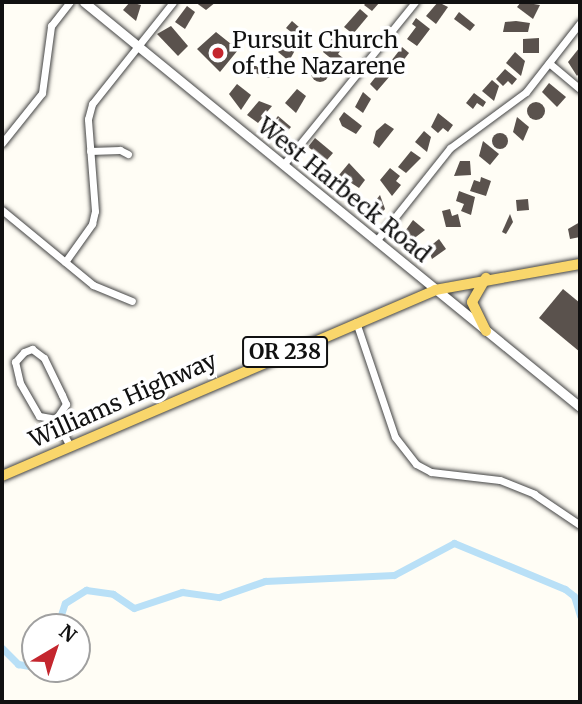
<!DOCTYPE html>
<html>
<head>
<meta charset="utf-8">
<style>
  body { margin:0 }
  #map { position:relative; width:582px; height:704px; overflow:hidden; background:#fffdf5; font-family:Merriweather,serif }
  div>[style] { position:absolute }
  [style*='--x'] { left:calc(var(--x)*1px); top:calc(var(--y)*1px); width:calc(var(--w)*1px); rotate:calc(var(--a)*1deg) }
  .canal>* { height:7px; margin:-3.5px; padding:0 3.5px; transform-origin:3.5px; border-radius:3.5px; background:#b9e0f7 }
  .building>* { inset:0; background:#5a524d }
  .round { border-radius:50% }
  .roads { filter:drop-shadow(0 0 2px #444) drop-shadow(0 0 2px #444) }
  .minor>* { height:7px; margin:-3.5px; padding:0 3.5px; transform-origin:3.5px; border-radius:3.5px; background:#fff }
  .tertiary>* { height:9px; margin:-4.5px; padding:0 4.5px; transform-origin:4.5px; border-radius:4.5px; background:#fff }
  .primary>* { height:10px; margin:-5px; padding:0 5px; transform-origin:5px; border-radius:5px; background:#f9d66b }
  .dots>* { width:19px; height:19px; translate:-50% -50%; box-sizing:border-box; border:4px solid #fff; border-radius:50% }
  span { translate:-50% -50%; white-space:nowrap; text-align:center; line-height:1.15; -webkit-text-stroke:7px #fff; paint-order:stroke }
  .shield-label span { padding:2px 5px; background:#fff; border:2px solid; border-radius:5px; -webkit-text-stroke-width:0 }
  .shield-label { font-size:21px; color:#111; font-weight:700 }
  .poi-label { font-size:23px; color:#111 }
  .left { translate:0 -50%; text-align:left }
  .street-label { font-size:23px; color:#111 }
  .frame { position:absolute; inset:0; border:4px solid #111; pointer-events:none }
  .north { position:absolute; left:21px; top:613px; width:70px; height:70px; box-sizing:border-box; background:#fff; border:2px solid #a0a0a0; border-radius:50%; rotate:39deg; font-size:19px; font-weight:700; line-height:28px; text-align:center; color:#111 }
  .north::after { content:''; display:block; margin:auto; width:24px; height:32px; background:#c4262e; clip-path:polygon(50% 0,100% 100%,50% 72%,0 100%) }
</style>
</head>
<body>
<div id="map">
  <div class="canal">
    <div style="--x:57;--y:627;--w:25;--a:-72"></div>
    <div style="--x:65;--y:603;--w:25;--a:-32"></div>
    <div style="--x:86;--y:590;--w:27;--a:8"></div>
    <div style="--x:113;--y:594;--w:25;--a:34"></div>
    <div style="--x:134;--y:608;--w:51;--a:-18.4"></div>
    <div style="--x:182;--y:592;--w:37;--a:8"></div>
    <div style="--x:219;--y:597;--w:49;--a:-19.2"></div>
    <div style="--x:265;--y:581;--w:129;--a:-2.7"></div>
    <div style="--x:394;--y:575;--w:68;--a:-28.1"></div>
    <div style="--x:454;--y:543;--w:120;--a:22.5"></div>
    <div style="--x:565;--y:589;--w:11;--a:38"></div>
    <div style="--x:574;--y:596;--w:21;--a:73"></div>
    <div style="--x:2;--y:648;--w:23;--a:45"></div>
    <div style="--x:18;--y:664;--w:17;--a:10"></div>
  </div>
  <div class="building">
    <div style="clip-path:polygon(130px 2px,141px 5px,136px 21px,123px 10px)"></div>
    <div style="clip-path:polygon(195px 2px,216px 2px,206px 10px)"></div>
    <div style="clip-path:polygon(367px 2px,380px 2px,372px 11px,364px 5px)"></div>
    <div style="clip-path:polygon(438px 2px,448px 7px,436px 24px,426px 16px)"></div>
    <div style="clip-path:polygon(521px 2px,540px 5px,533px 19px,517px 7px)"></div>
    <div style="clip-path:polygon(187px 6px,195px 12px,185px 29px,175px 22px)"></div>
    <div style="clip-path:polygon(360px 9px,368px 16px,353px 34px,344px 27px)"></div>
    <div style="clip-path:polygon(459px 12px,475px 25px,470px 31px,454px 19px)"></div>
    <div style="clip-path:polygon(416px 18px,430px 29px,417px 46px,407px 39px,416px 27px,412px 24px)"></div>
    <div style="clip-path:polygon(292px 21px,300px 28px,295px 35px,286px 28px)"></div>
    <div style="clip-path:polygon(516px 21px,530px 23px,528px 32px,503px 32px,505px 22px)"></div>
    <div style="clip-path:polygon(171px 26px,188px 46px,178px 56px,157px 34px)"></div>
    <div style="clip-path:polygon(216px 32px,231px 44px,233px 41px,238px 50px,220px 72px,197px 49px)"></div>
    <div style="clip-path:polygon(339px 36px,347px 42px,338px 54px,343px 58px,338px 64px,323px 52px,332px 38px,335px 41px)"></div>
    <div style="clip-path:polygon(290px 38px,298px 45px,289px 61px,278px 52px)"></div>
    <div style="clip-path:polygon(539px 38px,539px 53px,523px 53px,523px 39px)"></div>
    <div style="clip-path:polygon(402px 47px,409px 53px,395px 71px,388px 65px)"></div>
    <div style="clip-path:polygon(580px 47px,580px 72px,577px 76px,568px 62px)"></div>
    <div style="clip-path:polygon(515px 52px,525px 61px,521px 76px,506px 63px)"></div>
    <div style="clip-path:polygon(272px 60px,279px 66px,269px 78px,250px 71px,255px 65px,262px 71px)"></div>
    <div class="round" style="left:311px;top:64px;width:18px;height:18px"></div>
    <div style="clip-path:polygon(378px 66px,390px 76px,377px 91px,370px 84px,378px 74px,374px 71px)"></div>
    <div style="clip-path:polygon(505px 69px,517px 79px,512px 85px,508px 81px,503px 86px,496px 79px)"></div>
    <div style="clip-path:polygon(492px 80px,499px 86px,494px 101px,482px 91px)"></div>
    <div style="clip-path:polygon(549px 83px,566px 97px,557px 107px,542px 92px)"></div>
    <div style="clip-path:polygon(237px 84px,251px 95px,241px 110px,229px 94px)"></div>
    <div style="clip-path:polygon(297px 89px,306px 96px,296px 113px,285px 103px)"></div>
    <div style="clip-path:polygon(363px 92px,371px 99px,363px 113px,355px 107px)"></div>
    <div style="clip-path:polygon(474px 93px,486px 102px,483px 107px,477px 103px,473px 109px,466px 103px)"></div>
    <div style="clip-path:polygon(259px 101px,272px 106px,258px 123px,247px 115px)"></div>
    <div class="round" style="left:527px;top:102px;width:18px;height:18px"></div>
    <div style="clip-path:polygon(344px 112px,362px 126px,356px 134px,342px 126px,339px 119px)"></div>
    <div style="clip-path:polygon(438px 113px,453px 125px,448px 132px,443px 128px,438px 133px,431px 127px)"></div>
    <div style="clip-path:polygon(278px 116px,291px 127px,277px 144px,264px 133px)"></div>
    <div style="clip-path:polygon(517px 117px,529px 127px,523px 141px,513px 132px)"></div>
    <div style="clip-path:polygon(385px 123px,394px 129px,379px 148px,373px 143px,376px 131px)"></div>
    <div style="clip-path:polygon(424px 131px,431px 137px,427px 152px,415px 142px)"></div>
    <div class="round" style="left:492px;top:133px;width:16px;height:16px"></div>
    <div style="clip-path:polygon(315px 138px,333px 153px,327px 160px,308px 147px)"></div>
    <div style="clip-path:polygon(483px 141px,499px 154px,490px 165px,479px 156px)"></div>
    <div style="clip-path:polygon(411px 151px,421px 158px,406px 173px,398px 167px)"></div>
    <div style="clip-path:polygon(460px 161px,470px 161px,471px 175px,454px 176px)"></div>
    <div style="clip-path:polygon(349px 163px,365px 180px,359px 188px,339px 175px)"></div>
    <div style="clip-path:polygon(390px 168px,400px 176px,396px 181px,401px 185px,392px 196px,380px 180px)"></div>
    <div style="clip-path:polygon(481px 177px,491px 181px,486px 196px,470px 191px,474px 180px,480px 182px)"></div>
    <div style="clip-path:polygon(459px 191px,475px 197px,471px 215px,461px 211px,464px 204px,456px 201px)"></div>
    <div style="clip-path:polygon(380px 195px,385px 209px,379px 216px,369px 209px)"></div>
    <div style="clip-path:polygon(528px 199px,529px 210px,517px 211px,516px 200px)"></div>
    <div style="clip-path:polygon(450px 209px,452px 216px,458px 214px,461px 227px,446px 227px,442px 211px)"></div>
    <div style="clip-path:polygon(510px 214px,513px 222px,506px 234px,502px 232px)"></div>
    <div style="clip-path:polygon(413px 220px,425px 230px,408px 243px,401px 237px)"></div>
    <div style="clip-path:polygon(580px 222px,580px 237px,570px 239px,568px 229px)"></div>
    <div style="clip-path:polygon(439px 239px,446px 249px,432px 259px,428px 248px)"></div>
    <div style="clip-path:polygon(563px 289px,580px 303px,580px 352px,539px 318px)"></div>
  </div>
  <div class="roads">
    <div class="minor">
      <div style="--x:549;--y:63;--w:40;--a:40"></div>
      <div style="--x:2;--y:143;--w:64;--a:-51.3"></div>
      <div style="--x:42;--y:93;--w:68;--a:-82.3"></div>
      <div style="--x:51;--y:26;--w:31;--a:-52"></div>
      <div style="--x:90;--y:151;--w:30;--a:-2"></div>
      <div style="--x:120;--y:150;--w:9;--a:27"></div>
      <div style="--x:283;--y:165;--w:210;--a:-51"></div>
      <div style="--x:2;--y:210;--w:118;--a:39.5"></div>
      <div style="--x:93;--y:285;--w:42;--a:22.3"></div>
      <div style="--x:376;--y:241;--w:119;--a:-51.5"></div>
      <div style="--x:450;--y:148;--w:94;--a:-36.4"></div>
      <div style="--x:526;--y:92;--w:88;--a:-52"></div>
      <div style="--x:65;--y:262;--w:47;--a:-54.6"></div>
      <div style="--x:92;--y:224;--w:13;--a:-77"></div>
      <div style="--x:95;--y:211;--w:92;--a:-94.4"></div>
      <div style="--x:88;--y:119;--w:16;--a:-75"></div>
      <div style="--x:92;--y:104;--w:130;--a:-51.5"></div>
      <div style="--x:356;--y:322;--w:121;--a:71.3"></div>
      <div style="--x:395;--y:437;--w:34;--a:52"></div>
      <div style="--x:416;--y:464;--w:17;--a:28"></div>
      <div style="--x:431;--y:472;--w:69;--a:6.6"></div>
      <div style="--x:500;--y:480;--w:37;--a:22"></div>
      <div style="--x:534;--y:494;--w:55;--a:34"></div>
      <div style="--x:56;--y:419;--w:17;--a:-170"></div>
      <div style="--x:39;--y:416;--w:38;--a:-120"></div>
      <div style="--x:20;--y:383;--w:22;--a:-103"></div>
      <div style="--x:15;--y:362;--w:13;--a:-48"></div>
      <div style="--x:24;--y:352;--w:9;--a:-21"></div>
      <div style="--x:32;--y:349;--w:15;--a:37"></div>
      <div style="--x:44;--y:358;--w:41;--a:64.1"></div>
      <div style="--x:62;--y:395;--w:10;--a:66"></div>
      <div style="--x:66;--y:404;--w:18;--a:124"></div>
      <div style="--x:56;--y:419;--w:31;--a:63"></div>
    </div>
    <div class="tertiary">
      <div style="--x:84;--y:2;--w:640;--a:39.23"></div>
    </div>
    <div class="primary">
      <div style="--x:486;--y:331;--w:32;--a:-116"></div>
      <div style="--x:472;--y:302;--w:28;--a:-60"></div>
      <div style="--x:2;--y:476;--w:471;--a:-23.2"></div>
      <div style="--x:435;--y:290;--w:147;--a:-10.2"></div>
    </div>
  </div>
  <div class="dots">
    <div style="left:218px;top:53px;background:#c4262e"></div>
  </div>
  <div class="shield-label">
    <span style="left:285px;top:352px">OR 238</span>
  </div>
  <div class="poi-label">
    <span class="left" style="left:232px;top:53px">Pursuit Church<br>of the Nazarene</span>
  </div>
  <div class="street-label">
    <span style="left:344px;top:190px;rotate:39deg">West Harbeck Road</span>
    <span style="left:123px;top:400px;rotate:-24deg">Williams Highway</span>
  </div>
  <div class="frame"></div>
  <div class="north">N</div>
</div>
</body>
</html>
